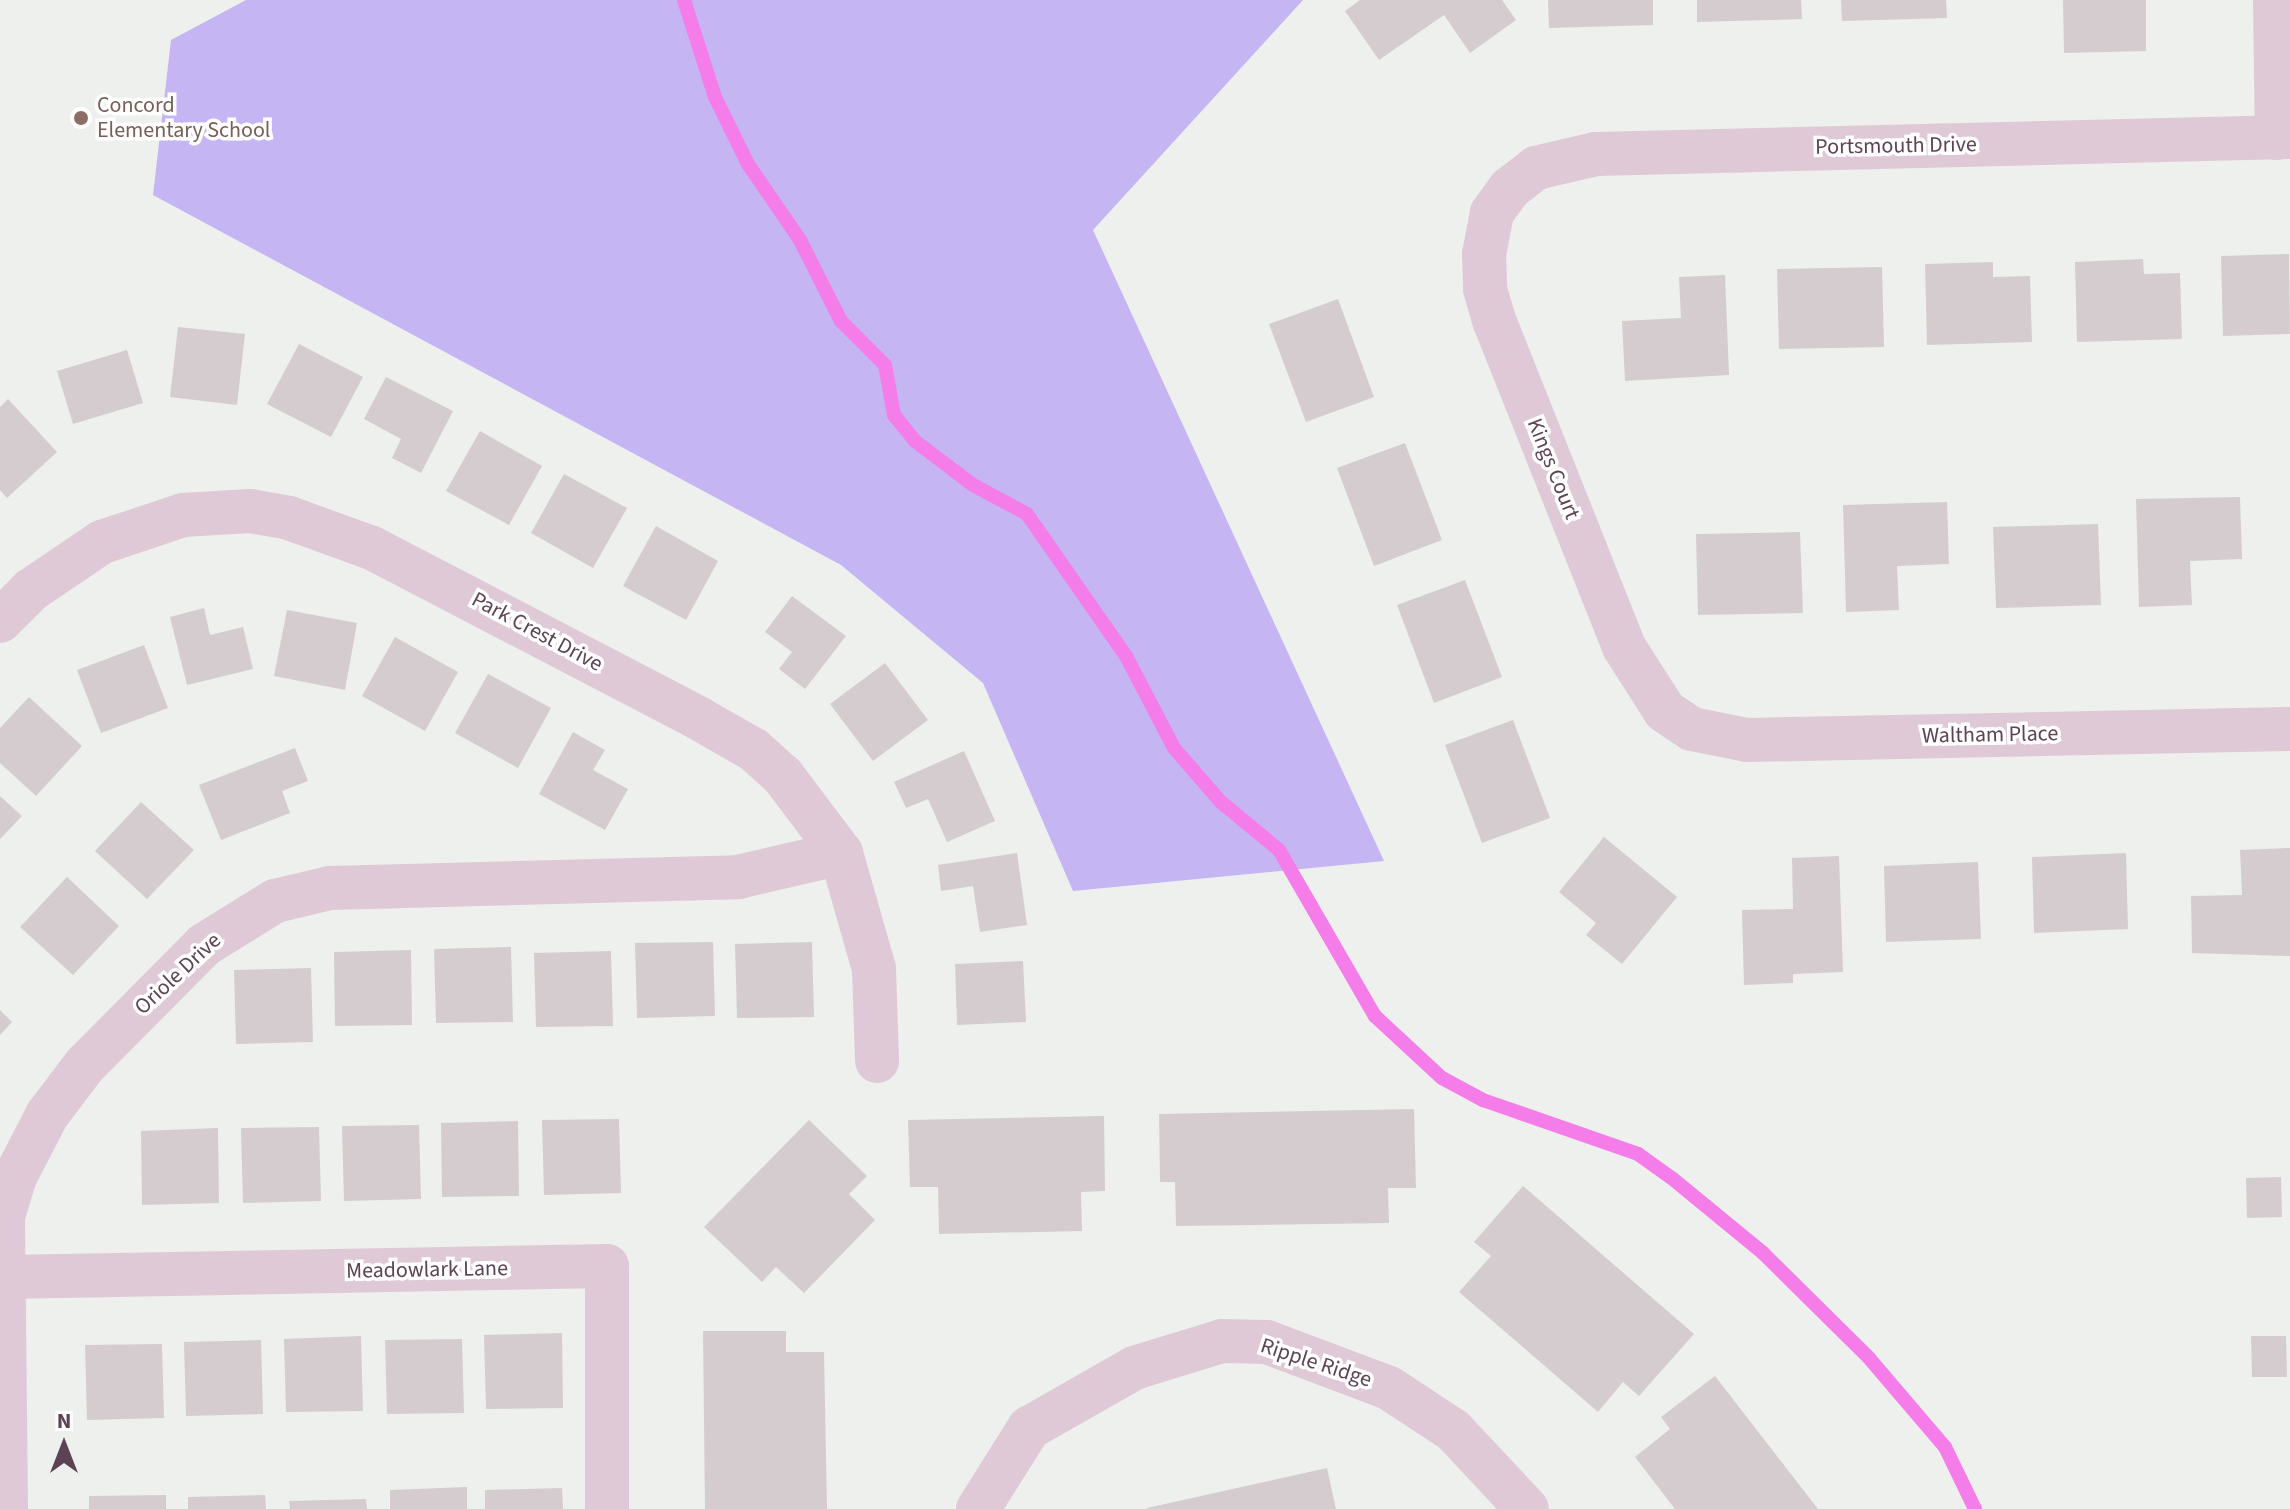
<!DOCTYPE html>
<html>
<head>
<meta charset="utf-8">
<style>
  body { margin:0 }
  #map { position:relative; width:2290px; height:1509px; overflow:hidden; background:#edf0ec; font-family:"Source Sans 3",sans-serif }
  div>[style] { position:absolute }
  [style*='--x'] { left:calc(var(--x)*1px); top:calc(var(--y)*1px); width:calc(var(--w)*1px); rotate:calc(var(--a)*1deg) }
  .green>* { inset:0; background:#c6b5f3 }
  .stream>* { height:14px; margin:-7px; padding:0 7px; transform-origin:7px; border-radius:7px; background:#f57de9 }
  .building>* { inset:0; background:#d5cccf }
  .minor>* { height:44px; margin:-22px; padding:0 22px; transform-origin:22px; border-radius:22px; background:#dfc9d7 }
  .dots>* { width:22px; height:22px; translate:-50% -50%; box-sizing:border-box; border:4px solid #fff; border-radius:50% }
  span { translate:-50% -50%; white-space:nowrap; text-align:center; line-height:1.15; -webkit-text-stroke:7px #fff; paint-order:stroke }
  .education-label { font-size:22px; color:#785e54 }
  .left { translate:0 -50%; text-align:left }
  .street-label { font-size:22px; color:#5c4353 }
  .north { position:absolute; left:24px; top:1405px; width:80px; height:80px; -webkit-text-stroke:6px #fff; paint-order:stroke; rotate:0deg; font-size:22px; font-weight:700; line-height:32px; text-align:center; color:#5c4353 }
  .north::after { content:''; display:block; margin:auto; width:28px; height:36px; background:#5c4353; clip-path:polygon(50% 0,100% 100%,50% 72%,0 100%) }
</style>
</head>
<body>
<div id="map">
  <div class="green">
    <div style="clip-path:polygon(246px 0,1303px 0,1093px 230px,1384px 861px,1073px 891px,983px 683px,841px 565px,153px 195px,171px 40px)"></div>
  </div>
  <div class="stream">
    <div style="--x:684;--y:0;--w:102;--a:72.3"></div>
    <div style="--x:715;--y:97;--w:75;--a:63.8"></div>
    <div style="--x:748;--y:164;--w:92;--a:55.6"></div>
    <div style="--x:800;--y:240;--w:91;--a:63.2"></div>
    <div style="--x:841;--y:321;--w:62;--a:45"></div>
    <div style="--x:885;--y:365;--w:51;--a:79.8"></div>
    <div style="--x:894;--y:415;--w:33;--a:51"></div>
    <div style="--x:915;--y:441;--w:73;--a:37.2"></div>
    <div style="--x:973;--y:485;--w:61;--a:28.2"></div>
    <div style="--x:1027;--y:514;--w:173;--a:55.1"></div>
    <div style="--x:1126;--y:656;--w:104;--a:62.4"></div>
    <div style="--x:1174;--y:748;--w:72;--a:49"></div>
    <div style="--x:1221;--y:802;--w:75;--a:39.6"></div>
    <div style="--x:1279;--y:850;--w:192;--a:60"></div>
    <div style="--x:1375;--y:1016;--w:91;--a:42.8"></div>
    <div style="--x:1442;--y:1078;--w:47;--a:28.2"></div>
    <div style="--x:1483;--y:1100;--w:164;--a:19.2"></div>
    <div style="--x:1638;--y:1154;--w:43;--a:35.5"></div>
    <div style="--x:1673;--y:1179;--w:117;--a:39.4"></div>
    <div style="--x:1763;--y:1253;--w:149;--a:44.7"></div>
    <div style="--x:1869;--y:1358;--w:117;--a:49.5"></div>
    <div style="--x:1945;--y:1447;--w:69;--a:64.2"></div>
  </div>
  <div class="building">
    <div style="clip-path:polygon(1360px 0,1502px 0,1516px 20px,1470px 53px,1444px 15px,1379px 60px,1345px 11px)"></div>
    <div style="clip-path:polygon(1548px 0,1653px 0,1653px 25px,1549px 28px)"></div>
    <div style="clip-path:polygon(1697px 0,1801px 0,1802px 19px,1697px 22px)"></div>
    <div style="clip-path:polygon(1841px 0,1946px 0,1947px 18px,1842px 21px)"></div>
    <div style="clip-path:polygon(2063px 0,2146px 0,2146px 51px,2064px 53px)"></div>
    <div style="clip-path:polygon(2289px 254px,2290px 334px,2223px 336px,2221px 256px)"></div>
    <div style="clip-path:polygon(2143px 259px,2144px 274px,2180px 273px,2182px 339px,2077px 342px,2075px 262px)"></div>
    <div style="clip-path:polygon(1993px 262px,1993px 277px,2030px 276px,2032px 342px,1927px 345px,1925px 264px)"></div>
    <div style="clip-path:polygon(1882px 267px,1884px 347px,1779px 349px,1777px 269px)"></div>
    <div style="clip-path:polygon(1725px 275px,1729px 375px,1625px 381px,1622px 321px,1681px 318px,1679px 277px)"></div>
    <div style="clip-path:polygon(1338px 299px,1374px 397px,1306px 422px,1269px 324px)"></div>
    <div style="clip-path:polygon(178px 327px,245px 334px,237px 405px,170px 397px)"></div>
    <div style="clip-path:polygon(299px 344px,363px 377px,331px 437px,267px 404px)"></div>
    <div style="clip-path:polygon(127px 350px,143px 403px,73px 424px,57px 371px)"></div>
    <div style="clip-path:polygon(386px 377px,453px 411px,421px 473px,392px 458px,401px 439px,364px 419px)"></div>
    <div style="clip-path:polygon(8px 399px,57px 452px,7px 498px,0 490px,0 407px)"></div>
    <div style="clip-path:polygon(480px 431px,542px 466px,509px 525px,446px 491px)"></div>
    <div style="clip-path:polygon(1405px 443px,1442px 540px,1374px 566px,1337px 468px)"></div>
    <div style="clip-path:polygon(564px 474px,627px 508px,593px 568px,531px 533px)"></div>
    <div style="clip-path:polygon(2240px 497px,2242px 559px,2190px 561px,2192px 605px,2139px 607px,2136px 499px)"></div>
    <div style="clip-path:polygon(1947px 502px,1949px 564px,1897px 566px,1899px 610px,1846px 612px,1843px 505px)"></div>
    <div style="clip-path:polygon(2098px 524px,2101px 605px,1996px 608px,1993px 527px)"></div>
    <div style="clip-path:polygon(656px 526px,718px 561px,686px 620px,623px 586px)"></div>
    <div style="clip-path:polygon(1800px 532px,1803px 613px,1698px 615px,1696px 534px)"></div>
    <div style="clip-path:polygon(1465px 580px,1502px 677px,1434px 703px,1397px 605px)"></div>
    <div style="clip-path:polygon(792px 596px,846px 636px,805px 689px,779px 669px,792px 652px,765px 632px)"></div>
    <div style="clip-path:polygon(204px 608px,210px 635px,243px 627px,253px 669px,187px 685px,170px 617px)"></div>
    <div style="clip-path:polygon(287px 610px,357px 623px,345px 690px,274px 676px)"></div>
    <div style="clip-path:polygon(395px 637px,458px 672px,425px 731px,362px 696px)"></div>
    <div style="clip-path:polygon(144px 645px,168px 708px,101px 733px,77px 670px)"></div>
    <div style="clip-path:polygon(885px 663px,928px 720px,873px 761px,830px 704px)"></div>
    <div style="clip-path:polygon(488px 674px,551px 708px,518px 768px,455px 733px)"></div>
    <div style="clip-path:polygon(29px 697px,82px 746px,36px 796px,0 763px,0 728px)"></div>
    <div style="clip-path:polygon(1513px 720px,1550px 818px,1482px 843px,1445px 745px)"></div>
    <div style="clip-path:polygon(573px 732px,605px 750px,593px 770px,628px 789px,605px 830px,539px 794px)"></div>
    <div style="clip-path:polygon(295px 748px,308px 781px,282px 791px,290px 813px,221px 840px,199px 785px)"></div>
    <div style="clip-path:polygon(964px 751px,995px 821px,947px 842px,928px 799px,906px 808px,894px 782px)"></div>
    <div style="clip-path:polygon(0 796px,22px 816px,0 839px)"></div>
    <div style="clip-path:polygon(141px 802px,194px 850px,147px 899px,95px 851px)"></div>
    <div style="clip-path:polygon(1604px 837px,1677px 897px,1622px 964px,1586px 935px,1596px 923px,1559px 892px)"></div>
    <div style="clip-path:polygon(2290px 848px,2290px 956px,2192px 953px,2191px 896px,2242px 895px,2240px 850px)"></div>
    <div style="clip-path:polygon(1017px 853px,1027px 925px,980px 932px,973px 886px,941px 891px,938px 865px)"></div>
    <div style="clip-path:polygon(2126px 853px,2128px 929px,2034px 933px,2032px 857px)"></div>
    <div style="clip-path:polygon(1839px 856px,1843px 972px,1793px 974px,1793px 983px,1744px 985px,1742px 910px,1793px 909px,1792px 858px)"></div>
    <div style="clip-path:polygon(1978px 862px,1981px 939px,1886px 942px,1884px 866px)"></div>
    <div style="clip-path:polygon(67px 877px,119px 926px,73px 975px,20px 927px)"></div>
    <div style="clip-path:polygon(713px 942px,715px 1016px,637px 1018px,635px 943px)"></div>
    <div style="clip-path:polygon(812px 942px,814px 1017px,737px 1018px,735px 944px)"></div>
    <div style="clip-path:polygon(511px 947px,513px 1022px,436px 1023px,434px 949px)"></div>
    <div style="clip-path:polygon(411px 950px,412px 1025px,335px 1026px,334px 952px)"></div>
    <div style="clip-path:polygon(611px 951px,613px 1026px,536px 1027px,534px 953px)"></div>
    <div style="clip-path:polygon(1023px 961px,1026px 1022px,957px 1025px,955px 964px)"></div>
    <div style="clip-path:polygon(311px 968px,313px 1042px,236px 1044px,234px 970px)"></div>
    <div style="clip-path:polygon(0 1010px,12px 1022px,0 1035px)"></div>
    <div style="clip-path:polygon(1414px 1109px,1416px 1188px,1388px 1188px,1389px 1223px,1176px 1226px,1175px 1182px,1160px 1182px,1159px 1114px)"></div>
    <div style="clip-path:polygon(1104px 1116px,1105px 1191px,1081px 1192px,1082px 1231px,939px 1234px,938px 1187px,910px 1187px,908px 1120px)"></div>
    <div style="clip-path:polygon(619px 1119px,621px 1193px,544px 1195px,542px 1120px)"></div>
    <div style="clip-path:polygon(809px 1120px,867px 1176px,849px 1194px,875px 1220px,804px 1293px,776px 1267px,762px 1282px,704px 1227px)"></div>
    <div style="clip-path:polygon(518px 1121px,519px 1196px,442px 1197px,441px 1123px)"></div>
    <div style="clip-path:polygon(419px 1125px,421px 1199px,344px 1201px,342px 1126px)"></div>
    <div style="clip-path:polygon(319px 1127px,321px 1201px,243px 1203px,241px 1128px)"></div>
    <div style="clip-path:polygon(218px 1128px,219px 1203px,142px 1205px,141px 1131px)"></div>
    <div style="clip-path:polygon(2281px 1177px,2282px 1217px,2247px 1218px,2246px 1178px)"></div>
    <div style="clip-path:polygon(1523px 1186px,1694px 1334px,1639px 1396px,1623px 1382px,1598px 1412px,1459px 1292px,1491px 1256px,1474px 1242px)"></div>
    <div style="clip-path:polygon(703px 1331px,786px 1331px,786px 1352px,824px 1352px,827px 1509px,705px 1509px)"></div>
    <div style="clip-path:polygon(562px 1333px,563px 1408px,486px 1409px,484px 1335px)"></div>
    <div style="clip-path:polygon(361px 1336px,363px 1411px,286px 1412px,284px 1339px)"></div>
    <div style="clip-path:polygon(2251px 1336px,2286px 1336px,2287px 1377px,2252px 1377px)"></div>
    <div style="clip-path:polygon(462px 1339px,464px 1413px,387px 1414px,385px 1340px)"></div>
    <div style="clip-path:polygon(261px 1340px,263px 1414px,186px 1416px,184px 1342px)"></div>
    <div style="clip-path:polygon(162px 1344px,164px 1418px,87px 1420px,85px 1345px)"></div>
    <div style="clip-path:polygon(1715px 1376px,1818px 1509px,1675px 1509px,1635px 1457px,1670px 1429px,1661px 1417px)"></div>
    <div style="clip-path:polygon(1327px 1468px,1336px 1509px,1147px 1509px,1147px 1508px)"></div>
    <div style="clip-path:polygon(467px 1487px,467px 1509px,390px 1509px,390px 1490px)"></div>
    <div style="clip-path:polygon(562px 1488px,563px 1509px,485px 1509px,485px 1490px)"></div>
    <div style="clip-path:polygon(166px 1495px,166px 1509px,89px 1509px,89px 1496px)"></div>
    <div style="clip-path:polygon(265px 1495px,266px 1509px,188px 1509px,188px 1497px)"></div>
    <div style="clip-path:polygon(366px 1499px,367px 1509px,290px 1509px,289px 1501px)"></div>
  </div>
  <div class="minor">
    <div style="--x:2275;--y:0;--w:138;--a:89.2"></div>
    <div style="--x:2290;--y:137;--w:694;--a:178.6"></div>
    <div style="--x:1596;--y:154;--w:62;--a:166.9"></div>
    <div style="--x:1536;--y:168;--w:33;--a:142"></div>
    <div style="--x:1510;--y:188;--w:31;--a:126"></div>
    <div style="--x:1492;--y:213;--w:42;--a:101"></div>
    <div style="--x:1484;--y:254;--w:35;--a:88"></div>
    <div style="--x:1485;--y:289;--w:32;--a:74"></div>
    <div style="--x:1494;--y:320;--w:352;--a:68.3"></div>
    <div style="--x:1624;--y:647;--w:76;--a:57.4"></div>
    <div style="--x:1665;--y:711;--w:32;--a:34"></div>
    <div style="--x:1692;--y:729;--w:56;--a:11.3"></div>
    <div style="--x:1747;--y:740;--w:543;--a:-1.16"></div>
    <div style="--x:0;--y:621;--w:44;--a:-45"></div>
    <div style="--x:31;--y:590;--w:86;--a:-34.1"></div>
    <div style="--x:102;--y:542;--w:85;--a:-18.4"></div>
    <div style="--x:183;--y:515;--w:67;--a:-3.4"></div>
    <div style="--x:250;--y:511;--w:40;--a:10"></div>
    <div style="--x:289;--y:518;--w:88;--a:19.9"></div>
    <div style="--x:372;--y:548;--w:368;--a:27.5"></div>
    <div style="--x:698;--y:718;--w:64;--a:29.7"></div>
    <div style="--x:754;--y:750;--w:39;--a:42"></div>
    <div style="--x:783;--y:776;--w:96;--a:53"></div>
    <div style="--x:841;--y:853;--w:121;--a:74.1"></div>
    <div style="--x:874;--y:969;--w:92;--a:88.1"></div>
    <div style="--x:4;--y:1277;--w:603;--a:-1.05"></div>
    <div style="--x:607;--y:1266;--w:243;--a:90"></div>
    <div style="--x:6;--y:1509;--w:293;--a:-90.6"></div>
    <div style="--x:3;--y:1216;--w:39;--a:-73"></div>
    <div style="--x:14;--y:1179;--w:72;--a:-62.7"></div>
    <div style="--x:47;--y:1115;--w:63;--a:-52.8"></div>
    <div style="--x:85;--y:1065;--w:169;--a:-45.2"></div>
    <div style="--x:204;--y:945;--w:84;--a:-31.8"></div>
    <div style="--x:275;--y:901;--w:57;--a:-13.3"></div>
    <div style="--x:330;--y:888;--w:408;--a:-1.5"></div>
    <div style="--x:738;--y:877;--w:106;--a:-13.1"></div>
    <div style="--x:978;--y:1509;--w:96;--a:-57.8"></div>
    <div style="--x:1029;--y:1428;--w:121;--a:-29.7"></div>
    <div style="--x:1134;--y:1368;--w:92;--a:-17.1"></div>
    <div style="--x:1222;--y:1341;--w:45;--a:1.3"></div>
    <div style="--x:1267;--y:1342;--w:130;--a:20.7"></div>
    <div style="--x:1389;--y:1388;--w:77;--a:33.3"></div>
    <div style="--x:1453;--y:1430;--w:108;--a:46.9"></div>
  </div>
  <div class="dots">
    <div style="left:81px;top:118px;background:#8d6e63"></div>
  </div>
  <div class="education-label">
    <span class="left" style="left:97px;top:118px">Concord<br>Elementary School</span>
  </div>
  <div class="street-label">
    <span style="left:1896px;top:146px;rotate:-1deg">Portsmouth Drive</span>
    <span style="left:1553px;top:469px;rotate:68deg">Kings Court</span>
    <span style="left:537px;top:632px;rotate:28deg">Park Crest Drive</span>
    <span style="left:1990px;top:735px;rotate:-1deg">Waltham Place</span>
    <span style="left:178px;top:974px;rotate:-43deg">Oriole Drive</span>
    <span style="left:427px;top:1270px;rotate:-1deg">Meadowlark Lane</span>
    <span style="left:1316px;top:1363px;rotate:18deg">Ripple Ridge</span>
  </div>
  <div class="north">N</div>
</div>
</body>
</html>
